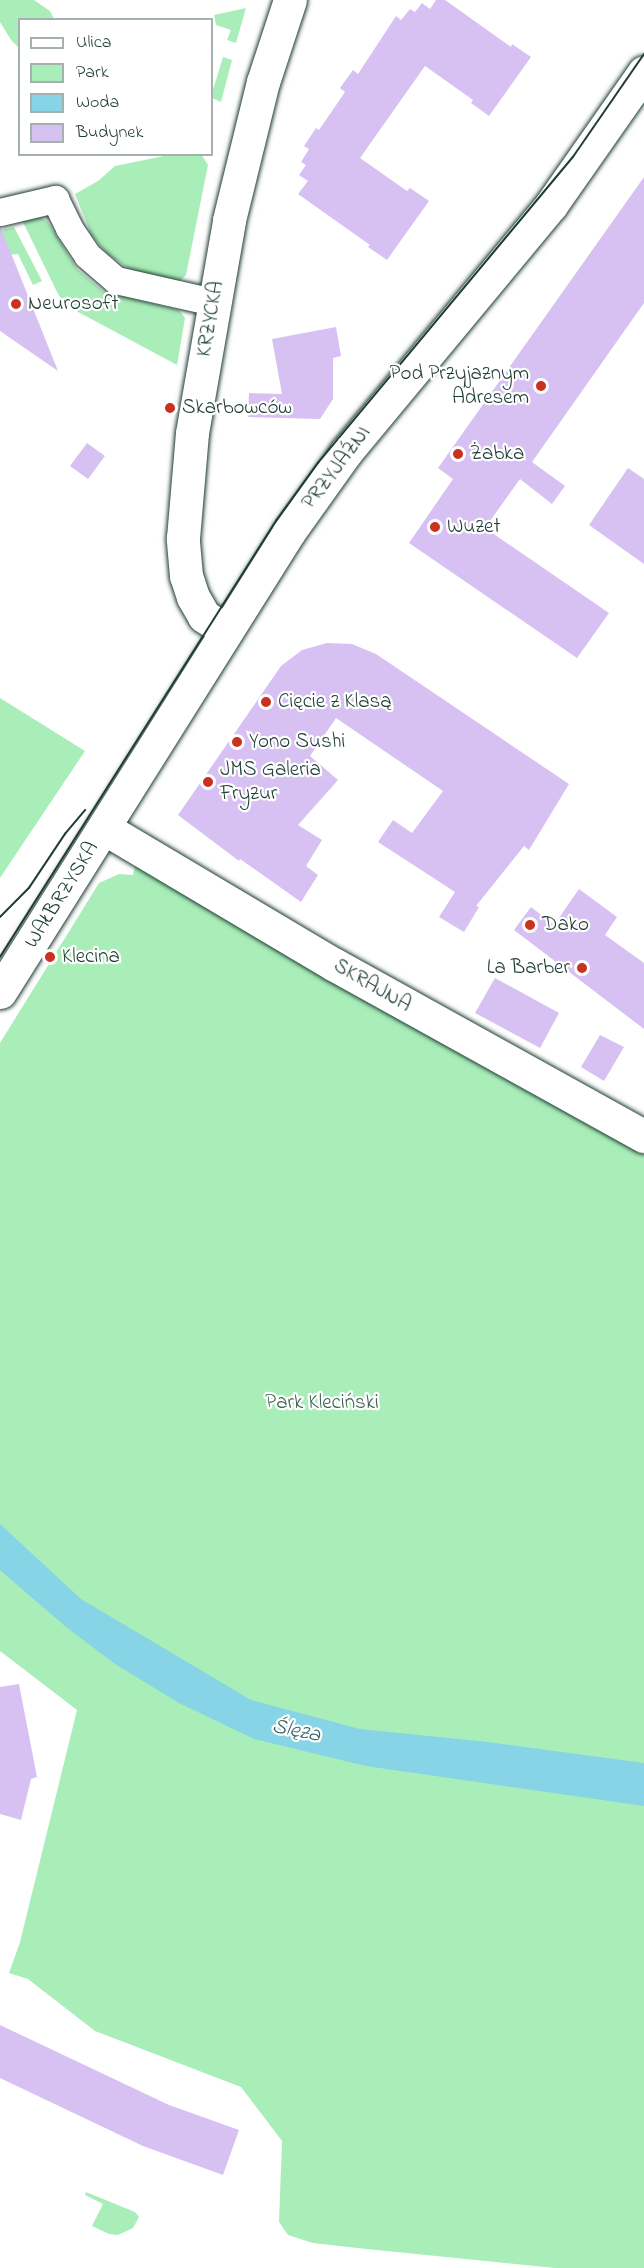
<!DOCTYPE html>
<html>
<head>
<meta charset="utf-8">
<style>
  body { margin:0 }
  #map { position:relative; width:644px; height:2268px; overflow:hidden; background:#fff; font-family:"Indie Flower",sans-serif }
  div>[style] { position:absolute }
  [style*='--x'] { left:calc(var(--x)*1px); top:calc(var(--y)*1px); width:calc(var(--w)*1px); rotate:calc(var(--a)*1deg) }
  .green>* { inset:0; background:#a9eeb9 }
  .water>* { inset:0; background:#86d4e5 }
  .building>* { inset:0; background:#d7c1f2 }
  .roads { filter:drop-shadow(0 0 2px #1f3d34) drop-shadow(0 0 2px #1f3d34) }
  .minor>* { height:27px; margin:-13.5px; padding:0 13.5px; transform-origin:13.5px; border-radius:13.5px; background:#fff }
  .tertiary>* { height:33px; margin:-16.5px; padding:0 16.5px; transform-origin:16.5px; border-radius:16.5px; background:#fff }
  .tram>* { height:1.5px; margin:-0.75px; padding:0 0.75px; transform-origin:0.75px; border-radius:0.75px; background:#1f3d34 }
  .dots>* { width:16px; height:16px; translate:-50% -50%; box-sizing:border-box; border:3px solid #fff; border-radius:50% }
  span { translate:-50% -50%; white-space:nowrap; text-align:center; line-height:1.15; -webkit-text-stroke:4.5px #fff; paint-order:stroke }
  .poi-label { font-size:21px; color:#1f3d34 }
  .left { translate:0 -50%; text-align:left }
  .right { translate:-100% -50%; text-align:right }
  .street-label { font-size:21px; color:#1f3d34 }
  .park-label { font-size:21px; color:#3b604f }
  .water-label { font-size:22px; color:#396360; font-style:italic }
  .legend { position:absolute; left:18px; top:18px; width:195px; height:138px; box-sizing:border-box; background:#fff; border:2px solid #a5b1ae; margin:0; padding:8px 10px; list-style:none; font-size:18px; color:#1f3d34 }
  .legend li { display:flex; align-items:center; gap:12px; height:30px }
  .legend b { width:30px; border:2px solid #a5b1ae }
</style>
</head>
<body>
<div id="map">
  <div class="green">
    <div style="clip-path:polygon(0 0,34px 0,50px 11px,54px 19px,20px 20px,19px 48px,11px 40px,0 22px)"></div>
    <div style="clip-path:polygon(246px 8px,236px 43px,227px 40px,231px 30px,216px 25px,214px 15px)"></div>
    <div style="clip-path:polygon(223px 57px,232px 60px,221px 102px,212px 98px,212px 93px)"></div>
    <div style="clip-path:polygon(169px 155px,201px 154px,208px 165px,186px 275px,180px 281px,154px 278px,128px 268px,107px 253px,92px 236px,75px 194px,98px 181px,115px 166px)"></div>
    <div style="clip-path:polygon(37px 215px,47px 221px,77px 269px,104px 292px,179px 310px,185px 318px,177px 365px,67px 306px,58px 294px,21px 218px)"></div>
    <div style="clip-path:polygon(14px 227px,42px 281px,33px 285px,18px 254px,0 256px,0 230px)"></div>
    <div style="clip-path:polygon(0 698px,85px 751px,0 878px)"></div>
    <div style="clip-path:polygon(136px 863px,330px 981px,644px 1154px,644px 2268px,555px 2268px,357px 2248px,313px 2243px,288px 2235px,279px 2222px,282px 2141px,241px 2087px,95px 2031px,28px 1979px,9px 1973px,20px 1942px,77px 1710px,0 1651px,0 1043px,99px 883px,119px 874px,133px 875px)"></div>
    <div style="clip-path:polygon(86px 2192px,135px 2212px,139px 2217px,133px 2228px,118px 2235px,109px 2234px,92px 2226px,103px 2204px,85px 2195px)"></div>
  </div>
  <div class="water">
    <div style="clip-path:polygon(0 1524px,81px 1599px,251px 1700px,360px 1729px,488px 1742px,644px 1763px,644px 1806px,366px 1766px,254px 1739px,179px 1703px,115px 1664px,66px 1627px,0 1570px)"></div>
  </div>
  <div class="building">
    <div style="clip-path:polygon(436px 0,445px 0,511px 47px,512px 44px,531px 57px,489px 116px,471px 103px,473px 100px,425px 66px,360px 158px,407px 191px,410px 188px,429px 201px,387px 260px,368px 247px,370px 245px,298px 194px,308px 181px,299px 175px,306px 165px,301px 162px,309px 149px,304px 146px,316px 128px,319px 130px,345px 92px,340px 88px,353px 70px,358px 74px,396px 16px,401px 20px,410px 9px,415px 12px,422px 3px,430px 9px)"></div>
    <div style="clip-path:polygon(644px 177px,644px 303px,532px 462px,565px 486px,552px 504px,520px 479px,485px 528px,609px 613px,577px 658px,409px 543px,453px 479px,438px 468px)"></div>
    <div style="clip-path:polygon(0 228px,1px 228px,58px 371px,0 331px)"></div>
    <div style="clip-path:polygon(336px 327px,341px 356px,333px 358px,333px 399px,320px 419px,248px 417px,249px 393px,282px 394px,272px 339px)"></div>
    <div style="clip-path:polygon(87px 443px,105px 456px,88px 479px,70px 466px)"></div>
    <div style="clip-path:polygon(628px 468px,644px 479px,644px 564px,589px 525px)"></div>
    <div style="clip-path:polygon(327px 643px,352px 644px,376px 654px,569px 784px,529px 850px,524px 846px,476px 906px,479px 907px,464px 932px,439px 917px,455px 892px,378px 842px,393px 820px,412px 833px,443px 791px,336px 718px,310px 756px,338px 780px,298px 825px,322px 840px,306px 866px,318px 875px,301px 902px,240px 859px,239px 861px,178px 815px,281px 666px,302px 650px)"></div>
    <div style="clip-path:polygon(579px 889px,617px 917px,605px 935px,644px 963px,644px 1029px,514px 930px,531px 907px,554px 925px)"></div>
    <div style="clip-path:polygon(495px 978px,559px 1013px,540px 1048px,475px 1013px)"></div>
    <div style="clip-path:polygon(600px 1035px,624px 1047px,604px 1081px,581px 1067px)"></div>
    <div style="clip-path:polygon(19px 1684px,37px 1777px,31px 1779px,21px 1820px,0 1814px,0 1687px)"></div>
    <div style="clip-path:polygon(0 2025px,169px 2105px,239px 2130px,223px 2175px,143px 2146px,0 2078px)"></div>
  </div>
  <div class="roads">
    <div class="minor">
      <div style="--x:0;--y:212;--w:57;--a:-13.3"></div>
      <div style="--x:55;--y:199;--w:32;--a:64"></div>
      <div style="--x:69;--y:228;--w:32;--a:56"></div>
      <div style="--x:87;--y:255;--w:38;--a:41"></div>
      <div style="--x:116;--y:280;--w:99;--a:12.8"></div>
    </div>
    <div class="tertiary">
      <div style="--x:226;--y:630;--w:26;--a:-148"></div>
      <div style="--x:204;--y:616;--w:22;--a:-120"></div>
      <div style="--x:193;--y:597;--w:22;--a:-108"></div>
      <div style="--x:186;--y:576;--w:38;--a:-95"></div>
      <div style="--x:183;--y:538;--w:105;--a:-85.1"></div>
      <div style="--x:192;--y:433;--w:216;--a:-80.1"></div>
      <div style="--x:229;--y:220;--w:142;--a:-76.2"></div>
      <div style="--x:263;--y:82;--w:86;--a:-71.8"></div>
      <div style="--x:104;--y:828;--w:269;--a:30.7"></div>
      <div style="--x:335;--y:965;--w:353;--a:29"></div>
      <div style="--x:0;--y:992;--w:543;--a:-57.86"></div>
      <div style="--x:289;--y:532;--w:98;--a:-54.5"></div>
      <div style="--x:346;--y:452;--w:321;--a:-50.3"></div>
      <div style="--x:551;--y:205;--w:162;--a:-55"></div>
    </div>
  </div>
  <div class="tram">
    <div style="--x:0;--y:917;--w:41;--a:-45"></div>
    <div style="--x:29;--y:888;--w:65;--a:-56.3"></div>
    <div style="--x:65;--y:834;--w:31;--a:-50"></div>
    <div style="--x:0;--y:957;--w:516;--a:-57.67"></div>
    <div style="--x:276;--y:521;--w:72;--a:-54.1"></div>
    <div style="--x:318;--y:463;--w:398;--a:-50.2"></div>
    <div style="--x:573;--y:157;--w:125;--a:-55.4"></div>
  </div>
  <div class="dots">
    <div style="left:16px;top:304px;background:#c8321e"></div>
    <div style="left:541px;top:386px;background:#c8321e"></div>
    <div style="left:170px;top:408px;background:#c8321e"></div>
    <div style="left:458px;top:454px;background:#c8321e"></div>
    <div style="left:435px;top:527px;background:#c8321e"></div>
    <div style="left:266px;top:702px;background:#c8321e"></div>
    <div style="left:237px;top:742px;background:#c8321e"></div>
    <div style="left:208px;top:782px;background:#c8321e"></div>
    <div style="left:530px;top:925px;background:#c8321e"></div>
    <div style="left:50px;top:957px;background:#c8321e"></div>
    <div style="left:582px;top:968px;background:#c8321e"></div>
  </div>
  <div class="poi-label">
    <span class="left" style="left:28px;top:304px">Neurosoft</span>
    <span class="right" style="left:529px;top:386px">Pod Przyjaznym<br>Adresem</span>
    <span class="left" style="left:182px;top:408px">Skarbowców</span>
    <span class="left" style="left:470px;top:454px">Żabka</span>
    <span class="left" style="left:447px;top:527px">Wuzet</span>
    <span class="left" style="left:278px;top:702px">Cięcie z Klasą</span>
    <span class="left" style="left:249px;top:742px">Yono Sushi</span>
    <span class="left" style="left:220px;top:782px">JMS Galeria<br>Fryzur</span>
    <span class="left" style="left:542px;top:925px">Dako</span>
    <span class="left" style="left:62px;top:957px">Klecina</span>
    <span class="right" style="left:570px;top:968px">La Barber</span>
  </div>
  <div class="street-label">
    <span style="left:211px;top:319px;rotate:-80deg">KRZYCKA</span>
    <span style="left:337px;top:468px;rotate:-53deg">PRZYJAŹNI</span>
    <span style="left:62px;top:895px;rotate:-58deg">WAŁBRZYSKA</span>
    <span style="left:372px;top:986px;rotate:30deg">SKRAJNA</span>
  </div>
  <div class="park-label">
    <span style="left:322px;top:1403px">Park Kleciński</span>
  </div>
  <div class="water-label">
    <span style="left:296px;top:1732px;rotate:12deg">Ślęza</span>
  </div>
  <ul class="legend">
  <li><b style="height:8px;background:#fff"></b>Ulica</li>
  <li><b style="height:16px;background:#a9eeb9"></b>Park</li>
  <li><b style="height:16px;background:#86d4e5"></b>Woda</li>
  <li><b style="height:16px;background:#d7c1f2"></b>Budynek</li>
  </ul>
</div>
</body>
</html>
